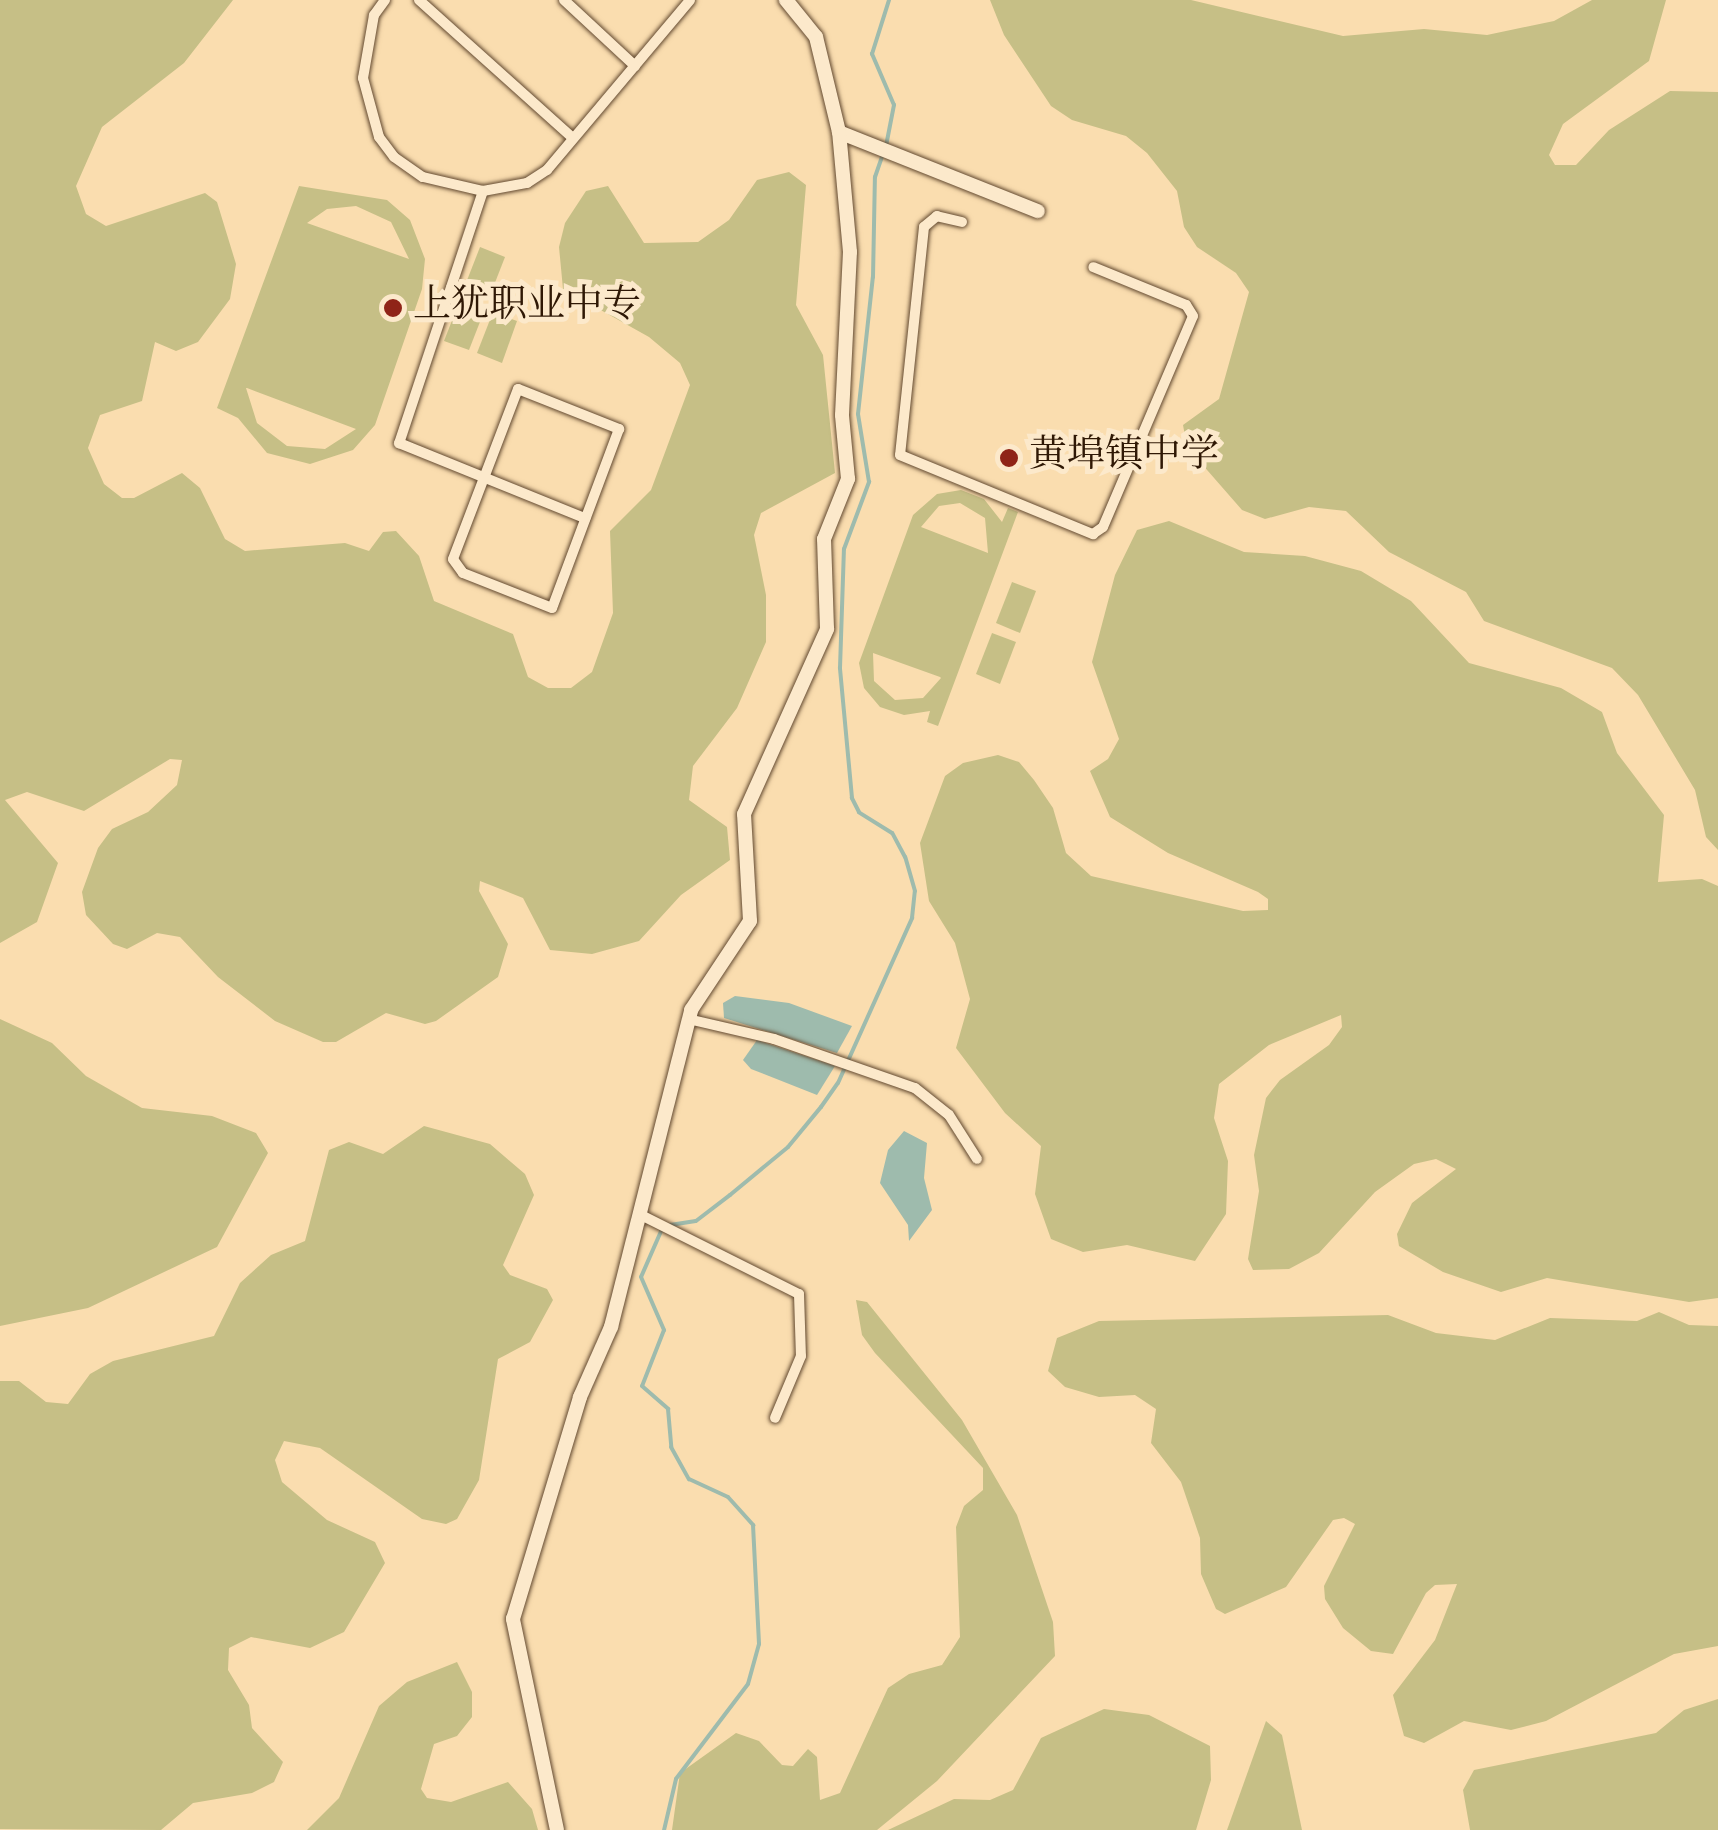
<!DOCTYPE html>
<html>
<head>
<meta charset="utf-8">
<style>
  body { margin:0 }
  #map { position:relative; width:1718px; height:1830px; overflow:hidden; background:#faddaf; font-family:"Sorts Mill Goudy","Noto Serif SC",serif }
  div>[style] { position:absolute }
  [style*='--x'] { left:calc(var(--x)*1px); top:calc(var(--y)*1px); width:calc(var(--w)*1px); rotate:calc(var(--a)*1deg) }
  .green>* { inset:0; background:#c6bf86 }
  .water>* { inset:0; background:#9ebbad }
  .stream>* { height:4px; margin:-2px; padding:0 2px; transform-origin:2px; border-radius:2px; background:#9ebbad }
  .roads { filter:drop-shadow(0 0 2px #624930) drop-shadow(0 0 2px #624930) }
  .street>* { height:10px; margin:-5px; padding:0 5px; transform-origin:5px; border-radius:5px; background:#fce9cb }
  .secondary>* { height:14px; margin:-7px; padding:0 7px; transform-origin:7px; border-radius:7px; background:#fce9cb }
  .dots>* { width:28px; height:28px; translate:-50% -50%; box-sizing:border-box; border:5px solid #fce9cb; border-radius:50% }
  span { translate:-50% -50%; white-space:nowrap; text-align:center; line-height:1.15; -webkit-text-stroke:10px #fce9cb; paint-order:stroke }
  .poi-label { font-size:38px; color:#2f1805 }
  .left { translate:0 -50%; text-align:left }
</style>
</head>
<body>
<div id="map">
  <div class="green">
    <div style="clip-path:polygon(0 0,233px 0,184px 63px,102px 127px,76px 186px,86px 214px,106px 226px,205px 193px,217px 202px,236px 264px,230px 299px,198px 342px,176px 351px,155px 342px,142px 401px,100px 415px,88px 448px,104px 484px,122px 498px,134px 498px,182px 473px,200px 488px,225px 539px,245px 551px,345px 543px,369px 551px,383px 532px,396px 531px,419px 556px,434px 601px,513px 634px,528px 677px,548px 688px,571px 688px,592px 672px,613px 613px,610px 531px,651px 490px,690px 385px,680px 363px,649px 337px,563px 289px,559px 247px,565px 223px,586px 191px,608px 186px,644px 243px,698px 242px,729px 220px,757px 180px,789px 172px,806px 185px,796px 305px,823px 355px,835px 473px,761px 513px,754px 535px,766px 595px,766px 642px,737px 708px,693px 766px,689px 800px,727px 827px,730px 860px,681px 895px,639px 941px,592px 954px,550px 950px,523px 898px,480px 881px,479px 891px,508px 944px,498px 977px,436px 1021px,425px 1024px,386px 1013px,336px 1042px,323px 1042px,275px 1021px,218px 977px,180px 937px,157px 933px,127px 949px,113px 944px,86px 915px,82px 892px,98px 848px,112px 829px,148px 812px,177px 785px,182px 760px,170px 759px,84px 811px,27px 792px,5px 800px,58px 863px,37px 922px,0 943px)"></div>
    <div style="clip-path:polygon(990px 0,1191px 0,1343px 36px,1424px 29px,1487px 35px,1554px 21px,1592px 0,1666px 0,1649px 61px,1563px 124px,1549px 155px,1555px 165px,1576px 165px,1609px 130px,1670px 91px,1718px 92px,1718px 850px,1706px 837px,1695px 790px,1638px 695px,1612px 668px,1484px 621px,1466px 592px,1389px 552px,1346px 511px,1309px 507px,1265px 519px,1242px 510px,1187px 447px,1183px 425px,1219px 399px,1249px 292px,1236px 273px,1197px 247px,1184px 227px,1177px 191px,1147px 153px,1126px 136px,1072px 120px,1051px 106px,1004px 35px)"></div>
    <div style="clip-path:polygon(evenodd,299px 186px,387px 200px,410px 220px,425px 259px,422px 289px,375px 425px,353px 450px,310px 464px,267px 453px,238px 418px,217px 408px,299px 186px,356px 206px,391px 222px,409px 259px,307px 223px,327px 209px,356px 206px,299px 186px,246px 388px,247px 388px,356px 429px,325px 449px,287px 446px,257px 423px,246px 388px)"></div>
    <div style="clip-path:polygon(480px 247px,505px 257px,489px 298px,464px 288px)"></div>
    <div style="clip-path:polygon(460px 300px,485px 309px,469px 350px,444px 341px)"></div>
    <div style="clip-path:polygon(493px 312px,517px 321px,502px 363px,477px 353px)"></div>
    <div style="clip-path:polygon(evenodd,961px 490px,984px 499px,1002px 522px,1008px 508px,1018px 512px,938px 726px,927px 722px,930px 711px,904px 715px,880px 707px,864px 688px,859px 663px,913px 515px,937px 494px,961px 490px,960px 503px,985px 518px,988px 553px,921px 527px,939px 506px,960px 503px,961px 490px,873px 653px,940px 677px,941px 678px,923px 698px,895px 700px,874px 681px,873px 653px)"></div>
    <div style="clip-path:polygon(1169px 521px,1244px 552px,1305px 556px,1361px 571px,1411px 601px,1469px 663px,1561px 688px,1602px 712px,1617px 753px,1664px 815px,1658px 882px,1702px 879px,1718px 886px,1718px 1298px,1689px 1302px,1547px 1278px,1501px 1292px,1443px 1272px,1399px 1246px,1397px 1234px,1412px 1203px,1456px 1169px,1436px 1159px,1414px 1164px,1375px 1192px,1319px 1253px,1289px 1269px,1253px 1270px,1248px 1259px,1259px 1191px,1254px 1155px,1266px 1098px,1280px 1080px,1329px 1045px,1342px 1027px,1341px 1015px,1269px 1045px,1219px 1084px,1214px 1118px,1228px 1161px,1226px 1214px,1195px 1261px,1127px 1245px,1083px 1252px,1051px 1239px,1035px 1194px,1041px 1146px,1005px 1113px,956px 1048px,970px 999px,955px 943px,929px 901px,920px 843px,945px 776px,963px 763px,998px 755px,1019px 762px,1034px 780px,1053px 808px,1066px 853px,1091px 876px,1243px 911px,1268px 910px,1268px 899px,1258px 892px,1168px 853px,1110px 817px,1090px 771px,1108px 759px,1119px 739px,1092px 662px,1115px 575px,1137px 530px)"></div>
    <div style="clip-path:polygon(1012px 582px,1036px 591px,1020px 633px,996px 623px)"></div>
    <div style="clip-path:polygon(992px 633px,1016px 642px,1000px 684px,976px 674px)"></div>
    <div style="clip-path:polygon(0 1019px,52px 1043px,86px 1076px,142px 1108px,212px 1116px,256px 1133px,268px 1153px,217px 1247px,88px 1308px,0 1326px)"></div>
    <div style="clip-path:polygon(424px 1126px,490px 1144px,525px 1174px,534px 1195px,503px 1265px,510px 1275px,547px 1289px,553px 1300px,530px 1342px,498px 1359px,479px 1480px,457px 1519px,446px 1524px,422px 1519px,320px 1448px,284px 1441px,275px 1460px,282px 1482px,327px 1520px,375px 1542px,385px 1563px,344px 1632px,310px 1648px,251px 1637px,229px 1648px,228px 1670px,249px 1705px,252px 1728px,283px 1762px,274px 1782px,252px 1793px,193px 1803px,161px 1830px,0 1829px,0 1381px,19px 1381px,46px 1402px,68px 1404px,90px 1374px,113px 1361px,214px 1336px,240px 1283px,271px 1255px,305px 1241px,329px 1150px,349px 1142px,383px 1154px)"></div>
    <div style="clip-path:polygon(856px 1300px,867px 1302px,962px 1420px,1017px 1515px,1053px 1622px,1055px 1656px,937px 1781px,877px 1830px,672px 1830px,680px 1773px,736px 1733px,759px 1741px,782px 1765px,793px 1766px,808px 1749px,817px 1757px,820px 1800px,840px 1793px,888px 1688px,909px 1674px,942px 1665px,960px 1637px,956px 1527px,964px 1506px,983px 1490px,983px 1468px,875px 1353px,862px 1335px)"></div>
    <div style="clip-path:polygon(1659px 1312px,1689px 1325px,1718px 1326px,1718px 1646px,1674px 1654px,1546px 1721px,1511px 1730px,1464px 1721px,1424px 1743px,1404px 1736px,1393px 1695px,1435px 1640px,1457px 1584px,1435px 1585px,1426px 1593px,1393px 1654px,1371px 1651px,1343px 1628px,1325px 1599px,1324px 1586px,1355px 1524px,1344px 1518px,1333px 1520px,1286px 1587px,1225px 1614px,1216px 1609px,1201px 1574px,1200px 1538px,1181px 1482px,1151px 1443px,1156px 1409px,1135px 1395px,1099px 1397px,1065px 1387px,1048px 1371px,1057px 1338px,1099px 1321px,1388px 1315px,1436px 1333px,1495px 1340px,1550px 1318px,1637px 1321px)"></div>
    <div style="clip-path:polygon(457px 1662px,472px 1692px,472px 1717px,457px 1736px,434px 1744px,421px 1789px,427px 1798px,451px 1802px,508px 1782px,532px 1809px,538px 1830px,307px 1830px,339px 1798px,379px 1706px,407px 1682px)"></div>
    <div style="clip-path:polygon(1718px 1699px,1718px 1830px,1470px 1830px,1463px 1790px,1474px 1770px,1656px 1733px,1684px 1710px)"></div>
    <div style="clip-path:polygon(1104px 1709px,1149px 1715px,1210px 1746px,1211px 1780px,1196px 1830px,888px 1830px,954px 1799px,990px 1800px,1013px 1790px,1041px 1738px)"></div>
    <div style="clip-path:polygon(1266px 1721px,1282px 1735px,1302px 1830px,1227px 1830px)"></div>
  </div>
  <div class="water">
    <div style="clip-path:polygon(735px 996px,789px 1003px,852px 1026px,837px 1053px,724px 1018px,723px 1003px)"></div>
    <div style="clip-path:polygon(757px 1040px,835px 1066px,817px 1095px,751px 1069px,743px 1060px)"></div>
    <div style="clip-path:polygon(904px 1131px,927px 1143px,924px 1178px,932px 1210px,909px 1241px,908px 1225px,880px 1183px,888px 1150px)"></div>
  </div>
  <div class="stream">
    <div style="--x:886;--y:146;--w:42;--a:-79"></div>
    <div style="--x:894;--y:105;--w:56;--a:-113.3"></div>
    <div style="--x:872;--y:54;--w:57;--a:-72.5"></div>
    <div style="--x:670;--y:1225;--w:26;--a:-9"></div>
    <div style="--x:696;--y:1221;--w:43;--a:-37.4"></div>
    <div style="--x:730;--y:1195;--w:75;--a:-39.6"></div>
    <div style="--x:788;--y:1147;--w:52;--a:-50.5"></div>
    <div style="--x:821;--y:1107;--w:29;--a:-55"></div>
    <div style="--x:838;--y:1083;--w:181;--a:-65.8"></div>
    <div style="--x:912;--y:918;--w:27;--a:-84"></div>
    <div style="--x:915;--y:891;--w:35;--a:-106"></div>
    <div style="--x:905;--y:857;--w:27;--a:-118"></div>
    <div style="--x:892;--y:833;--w:39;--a:-148"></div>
    <div style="--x:859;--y:812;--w:16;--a:-117"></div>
    <div style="--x:852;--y:798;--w:131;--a:-95.3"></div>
    <div style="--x:840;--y:668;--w:119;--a:-88.1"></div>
    <div style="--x:844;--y:549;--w:72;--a:-69.5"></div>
    <div style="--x:869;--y:482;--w:69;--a:-99.2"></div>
    <div style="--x:858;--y:414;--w:138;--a:-83.8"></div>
    <div style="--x:873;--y:277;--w:100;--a:-88.9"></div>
    <div style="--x:875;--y:177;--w:24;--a:-71"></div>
    <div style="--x:662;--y:1229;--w:52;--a:113.6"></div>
    <div style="--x:641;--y:1277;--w:58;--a:66.5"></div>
    <div style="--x:664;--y:1330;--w:60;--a:111.4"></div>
    <div style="--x:642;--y:1386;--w:35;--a:41"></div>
    <div style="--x:668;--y:1409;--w:38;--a:85"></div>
    <div style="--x:671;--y:1447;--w:37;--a:61"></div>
    <div style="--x:689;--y:1479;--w:43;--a:24.8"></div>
    <div style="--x:728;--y:1497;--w:38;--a:48"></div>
    <div style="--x:753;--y:1525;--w:119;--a:87.1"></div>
    <div style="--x:759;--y:1644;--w:41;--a:105.4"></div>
    <div style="--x:748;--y:1684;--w:119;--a:127.2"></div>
    <div style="--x:676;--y:1779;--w:52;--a:103.2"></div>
  </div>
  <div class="roads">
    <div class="street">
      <div style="--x:385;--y:0;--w:19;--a:126"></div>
      <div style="--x:374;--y:15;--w:64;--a:99.9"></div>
      <div style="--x:363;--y:78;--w:61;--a:74.8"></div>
      <div style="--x:379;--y:137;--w:25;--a:53"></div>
      <div style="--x:394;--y:157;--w:35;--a:35"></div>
      <div style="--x:423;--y:177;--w:62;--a:13.1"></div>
      <div style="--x:483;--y:191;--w:45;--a:-10.3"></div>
      <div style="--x:527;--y:183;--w:24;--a:-33"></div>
      <div style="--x:547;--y:170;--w:222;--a:-49.9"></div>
      <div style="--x:419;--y:0;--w:207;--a:41.9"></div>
      <div style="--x:564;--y:0;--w:97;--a:42.9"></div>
      <div style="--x:483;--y:191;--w:266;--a:108.4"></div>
      <div style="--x:399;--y:443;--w:201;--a:22"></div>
      <div style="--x:962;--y:222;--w:26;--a:-167"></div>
      <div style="--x:937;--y:216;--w:17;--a:140"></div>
      <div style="--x:924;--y:227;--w:229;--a:96"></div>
      <div style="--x:900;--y:455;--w:209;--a:22.3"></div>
      <div style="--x:1093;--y:534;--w:12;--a:-35"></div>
      <div style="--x:1103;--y:527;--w:229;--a:-66.9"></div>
      <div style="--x:1193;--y:316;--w:13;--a:-122"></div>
      <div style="--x:1186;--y:305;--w:100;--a:-157.8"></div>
      <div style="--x:518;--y:389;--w:109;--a:21.6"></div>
      <div style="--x:619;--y:429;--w:191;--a:110.5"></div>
      <div style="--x:552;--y:608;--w:96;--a:-158.5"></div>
      <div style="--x:463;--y:573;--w:17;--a:-126"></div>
      <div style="--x:453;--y:559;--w:182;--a:-69.1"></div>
      <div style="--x:688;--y:1019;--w:88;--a:13.1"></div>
      <div style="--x:774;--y:1039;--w:149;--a:19.2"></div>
      <div style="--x:915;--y:1088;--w:43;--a:38.5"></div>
      <div style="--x:949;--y:1115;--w:52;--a:57.5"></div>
      <div style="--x:639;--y:1214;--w:179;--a:26.6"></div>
      <div style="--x:799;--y:1294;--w:62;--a:88.2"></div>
      <div style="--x:801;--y:1356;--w:67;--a:112.8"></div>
    </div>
    <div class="secondary">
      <div style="--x:839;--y:132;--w:214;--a:21.7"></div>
      <div style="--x:557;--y:1830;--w:216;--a:-101.8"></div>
      <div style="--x:513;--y:1619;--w:232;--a:-73.2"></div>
      <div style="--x:580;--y:1397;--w:77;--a:-66.1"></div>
      <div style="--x:611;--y:1327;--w:327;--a:-75.8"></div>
      <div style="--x:691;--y:1010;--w:107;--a:-56.5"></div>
      <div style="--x:750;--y:921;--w:107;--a:-93.2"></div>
      <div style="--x:744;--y:814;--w:203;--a:-65.8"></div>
      <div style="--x:827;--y:629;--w:90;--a:-91.9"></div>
      <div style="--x:824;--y:539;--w:65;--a:-68.2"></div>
      <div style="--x:848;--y:479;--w:64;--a:-95.4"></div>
      <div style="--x:842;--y:415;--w:163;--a:-87.2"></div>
      <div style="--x:850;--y:252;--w:121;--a:-95.2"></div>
      <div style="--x:839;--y:132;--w:98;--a:-103.6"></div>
      <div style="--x:816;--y:37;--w:48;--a:-129"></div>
    </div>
  </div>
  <div class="dots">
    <div style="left:393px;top:308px;background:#8f2418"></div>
    <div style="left:1009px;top:458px;background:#8f2418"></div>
  </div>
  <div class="poi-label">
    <span class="left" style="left:413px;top:308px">上犹职业中专</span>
    <span class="left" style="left:1029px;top:458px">黄埠镇中学</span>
  </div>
</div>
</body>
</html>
